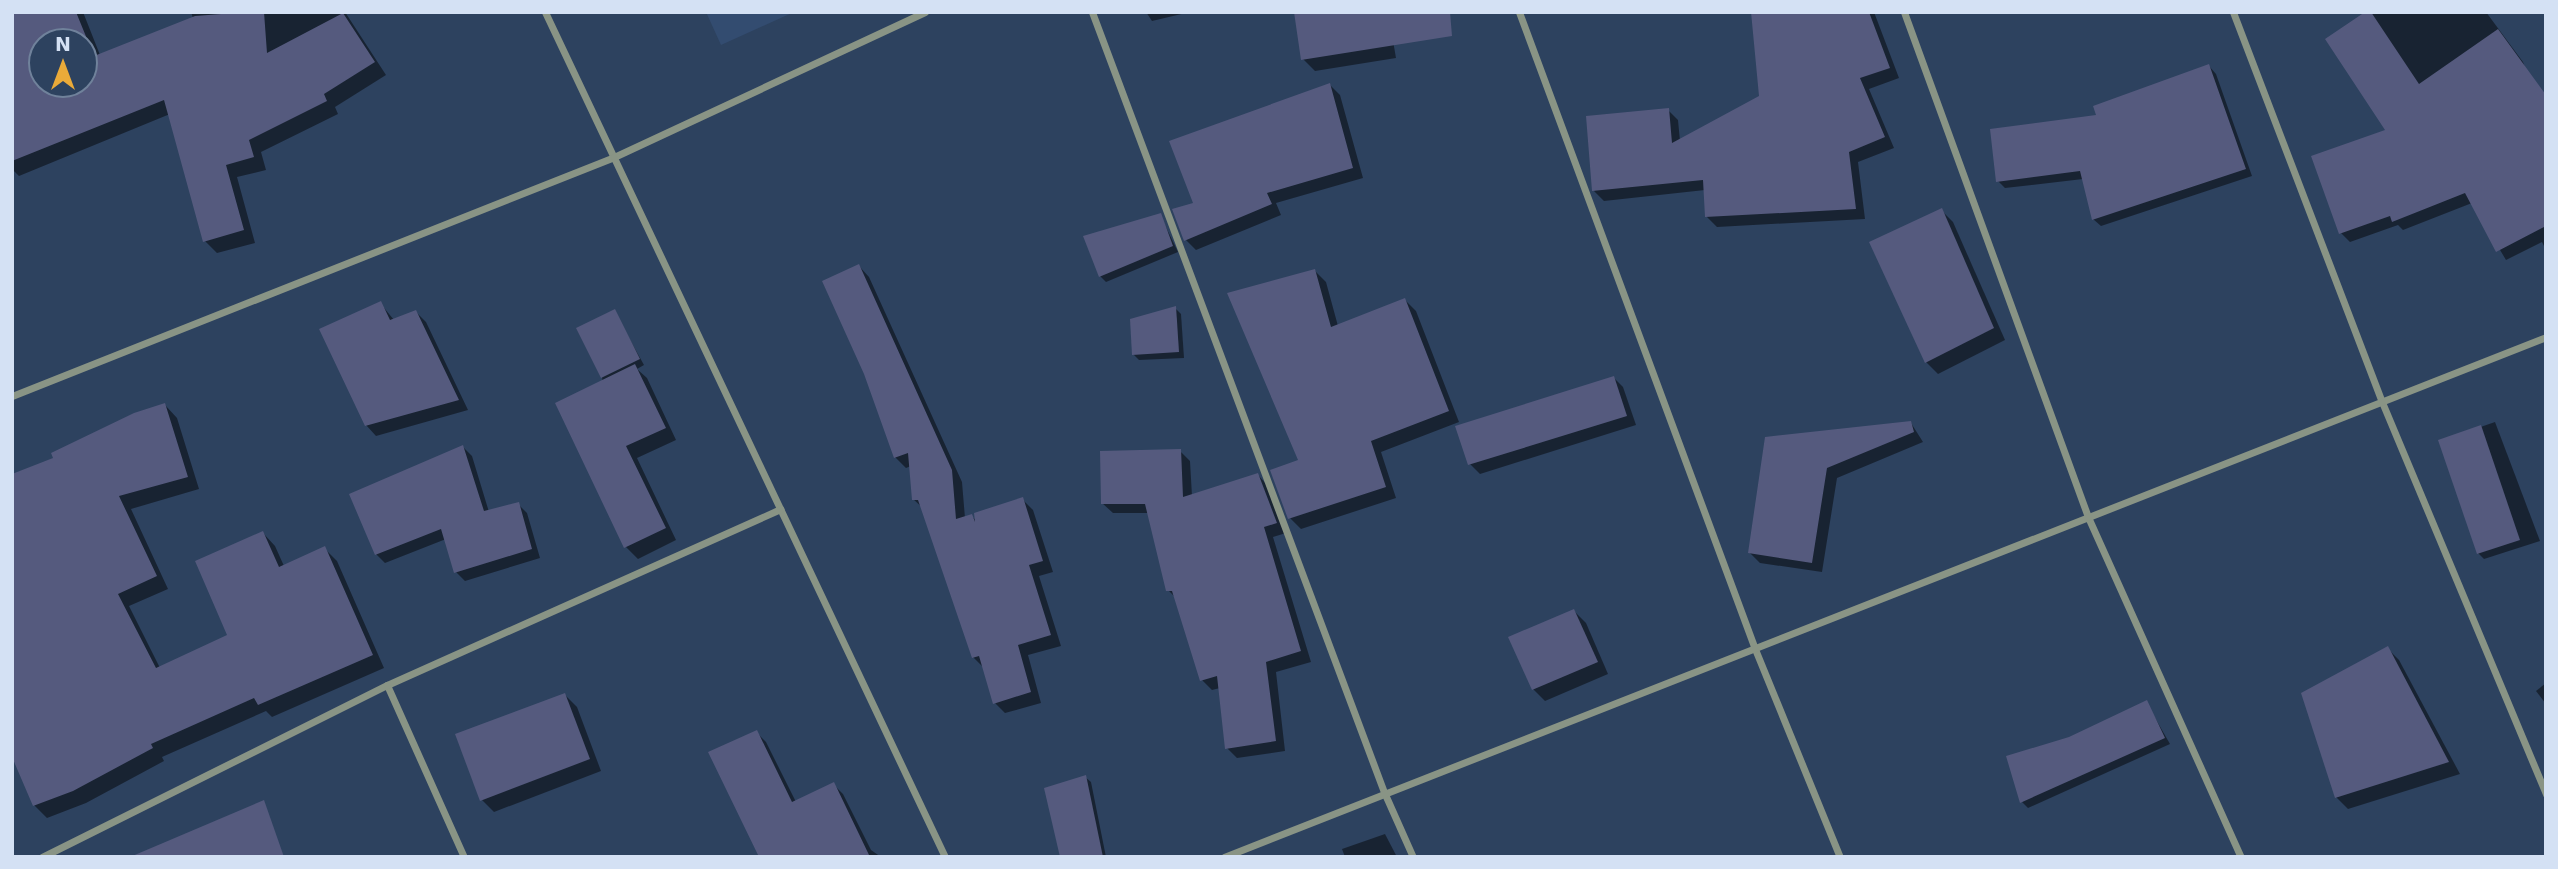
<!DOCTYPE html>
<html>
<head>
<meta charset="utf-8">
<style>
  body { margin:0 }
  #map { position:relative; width:2558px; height:869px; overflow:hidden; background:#2d425f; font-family:"DejaVu Sans",sans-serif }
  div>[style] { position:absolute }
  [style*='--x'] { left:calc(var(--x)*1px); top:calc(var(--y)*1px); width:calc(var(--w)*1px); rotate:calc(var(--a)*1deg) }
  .built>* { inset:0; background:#334c70 }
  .shadow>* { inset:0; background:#0007 }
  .building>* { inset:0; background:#555a7e }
  .street>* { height:7px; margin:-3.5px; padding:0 3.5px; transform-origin:3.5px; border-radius:3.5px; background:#899485 }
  span { translate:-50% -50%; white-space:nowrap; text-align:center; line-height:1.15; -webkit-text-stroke:6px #2d425f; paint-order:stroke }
  .frame { position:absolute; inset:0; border:14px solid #d4e1f4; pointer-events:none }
  .north { position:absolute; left:28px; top:28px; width:70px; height:70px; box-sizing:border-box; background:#2d425f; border:2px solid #70829b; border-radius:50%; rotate:0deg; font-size:19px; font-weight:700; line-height:28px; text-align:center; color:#d4e1f4 }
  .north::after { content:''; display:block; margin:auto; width:24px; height:32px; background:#eaaa39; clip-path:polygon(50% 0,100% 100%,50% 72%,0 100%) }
</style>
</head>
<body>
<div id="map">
  <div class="built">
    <div style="clip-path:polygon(706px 12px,794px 12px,721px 45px)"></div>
  </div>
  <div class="shadow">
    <div style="clip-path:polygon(evenodd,12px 12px,83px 12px,100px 55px,193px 18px,191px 12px,345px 12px,386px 75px,335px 107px,338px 114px,261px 152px,266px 170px,237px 177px,255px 243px,217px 253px,205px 241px,170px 114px,19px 176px,12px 169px,12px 12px,42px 42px,84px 42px,84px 84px,42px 84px,42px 42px)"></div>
    <div style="clip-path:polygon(1146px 12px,1190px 12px,1152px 21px)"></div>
    <div style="clip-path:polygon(1388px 12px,1396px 58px,1315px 71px,1303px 59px)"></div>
    <div style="clip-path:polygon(1753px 12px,1874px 12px,1899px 78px,1869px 89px,1894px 148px,1858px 162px,1865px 219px,1717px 227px,1707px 217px,1705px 190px,1604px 201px,1594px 191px,1668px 110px,1678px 120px,1680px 141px,1761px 97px)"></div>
    <div style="clip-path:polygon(2368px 12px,2486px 12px,2523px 62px,2546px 126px,2546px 250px,2542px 242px,2506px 260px,2472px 203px,2403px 230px,2398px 225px,2350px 242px,2341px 233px,2388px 131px)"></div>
    <div style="clip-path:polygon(2209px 66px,2216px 74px,2252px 176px,2101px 226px,2093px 219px,2083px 179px,2005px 188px,1998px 181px,2098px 117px)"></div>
    <div style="clip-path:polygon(1330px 85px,1340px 95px,1363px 178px,1276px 203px,1281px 215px,1196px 250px,1186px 240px,1175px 211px,1195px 204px)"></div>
    <div style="clip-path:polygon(1941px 210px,1953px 222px,2005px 340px,1938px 374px,1926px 362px)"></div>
    <div style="clip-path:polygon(1160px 215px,1178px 252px,1106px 282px,1100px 276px)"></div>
    <div style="clip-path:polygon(859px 266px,869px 277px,962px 482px,965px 518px,971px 516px,977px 521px,1022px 499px,1033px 510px,1053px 572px,1039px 576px,1061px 646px,1028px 655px,1041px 703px,1005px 713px,995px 703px,985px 669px,973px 657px,924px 509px,913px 499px,911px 466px,906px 468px,895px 457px)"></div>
    <div style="clip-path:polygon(1315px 271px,1326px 282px,1338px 326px,1405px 300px,1416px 311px,1459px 422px,1381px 452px,1396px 498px,1301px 529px,1290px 518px,1301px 462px)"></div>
    <div style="clip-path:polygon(380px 303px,394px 320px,416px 312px,426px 322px,468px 410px,376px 436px,366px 425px)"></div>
    <div style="clip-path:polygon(1175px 308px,1181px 314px,1184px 358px,1139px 360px,1133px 354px)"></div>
    <div style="clip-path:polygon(614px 311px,644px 365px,637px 369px,647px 378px,676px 440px,637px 458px,676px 540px,638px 559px,626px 547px,602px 377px)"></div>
    <div style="clip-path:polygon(1614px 378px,1623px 387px,1636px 425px,1480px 474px,1470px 464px,1457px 427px)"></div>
    <div style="clip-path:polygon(165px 405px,177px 418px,199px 489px,131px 509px,168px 589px,129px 606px,160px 668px,229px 636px,263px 533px,275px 546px,284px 566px,324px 548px,337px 561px,384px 668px,272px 717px,266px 711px,162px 757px,164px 761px,86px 803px,47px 818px,34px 805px,56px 459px)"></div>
    <div style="clip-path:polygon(2495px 422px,2540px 541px,2484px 559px,2478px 553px,2440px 441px)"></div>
    <div style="clip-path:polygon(1911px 423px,1923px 442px,1837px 478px,1822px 572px,1760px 563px,1750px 553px,1767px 438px)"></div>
    <div style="clip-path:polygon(463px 447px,472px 456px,489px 512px,518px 504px,527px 513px,540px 558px,465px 581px,456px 572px,446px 539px,385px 563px,376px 554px)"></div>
    <div style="clip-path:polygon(1180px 451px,1190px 461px,1192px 496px,1258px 475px,1268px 486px,1286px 533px,1273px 537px,1311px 662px,1276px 672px,1285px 751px,1237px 758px,1227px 748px,1220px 688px,1212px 690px,1202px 680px,1177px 599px,1168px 590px,1149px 513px,1113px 513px,1102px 503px)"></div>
    <div style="clip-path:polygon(1574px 611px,1586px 623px,1608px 674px,1545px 701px,1533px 689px)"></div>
    <div style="clip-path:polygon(2387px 648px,2399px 660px,2460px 774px,2348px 809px,2336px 797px)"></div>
    <div style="clip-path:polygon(2546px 683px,2546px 704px,2536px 691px)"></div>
    <div style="clip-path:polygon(565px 695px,577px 707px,601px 771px,494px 812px,482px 800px)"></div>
    <div style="clip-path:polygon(2146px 702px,2170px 744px,2028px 808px,2022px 802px,2070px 739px)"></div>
    <div style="clip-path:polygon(756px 732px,766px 742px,796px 802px,833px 784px,843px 794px,871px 850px,881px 857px,761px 857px)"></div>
    <div style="clip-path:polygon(1085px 777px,1091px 782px,1106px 857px,1061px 857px)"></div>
    <div style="clip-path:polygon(1385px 834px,1397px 857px,1345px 857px,1342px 849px)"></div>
  </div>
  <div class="building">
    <div style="clip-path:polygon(evenodd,12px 12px,76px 12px,94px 56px,195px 16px,247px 12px,264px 12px,267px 53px,343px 13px,375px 62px,324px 94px,327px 101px,249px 140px,254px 157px,226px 165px,244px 230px,203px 242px,164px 100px,12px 161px,12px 12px,42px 42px,84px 42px,84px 84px,42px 84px,42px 42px)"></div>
    <div style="clip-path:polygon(1294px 12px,1450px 12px,1452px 36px,1301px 60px)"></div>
    <div style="clip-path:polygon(1751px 12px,1869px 12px,1890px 68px,1860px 78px,1885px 137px,1849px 152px,1856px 209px,1705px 217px,1703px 180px,1592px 191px,1586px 116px,1669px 108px,1672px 143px,1759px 96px)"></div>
    <div style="clip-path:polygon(2365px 12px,2371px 12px,2419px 84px,2498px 29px,2546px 95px,2546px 226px,2496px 252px,2465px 193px,2392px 222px,2390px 216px,2339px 234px,2311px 156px,2385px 130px,2325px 39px)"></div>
    <div style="clip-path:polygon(2209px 64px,2246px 169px,2092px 220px,2080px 171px,1996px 182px,1990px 129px,2096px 115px,2093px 106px)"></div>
    <div style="clip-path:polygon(1330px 83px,1353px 168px,1267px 193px,1272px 204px,1184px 241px,1172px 209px,1193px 203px,1169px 141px)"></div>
    <div style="clip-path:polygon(1942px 208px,1994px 328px,1925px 363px,1869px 242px)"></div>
    <div style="clip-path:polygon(1161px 213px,1173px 246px,1099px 277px,1083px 236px)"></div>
    <div style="clip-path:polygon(859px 264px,952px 470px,956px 519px,972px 514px,975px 522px,974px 513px,1023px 497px,1043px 561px,1029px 565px,1051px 635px,1018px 645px,1031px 692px,993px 704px,979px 656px,972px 658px,918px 500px,912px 500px,908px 453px,894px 458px,864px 374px,822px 281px)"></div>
    <div style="clip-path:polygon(1315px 269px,1331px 327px,1405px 298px,1449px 411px,1371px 441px,1386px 487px,1288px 519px,1270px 470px,1298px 460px,1227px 293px)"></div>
    <div style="clip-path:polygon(381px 301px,390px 320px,416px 310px,459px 400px,365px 426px,319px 329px)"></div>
    <div style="clip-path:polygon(1176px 306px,1179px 352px,1132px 355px,1130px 319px)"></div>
    <div style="clip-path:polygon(615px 309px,640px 359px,601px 378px,576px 328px)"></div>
    <div style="clip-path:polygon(635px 364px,666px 428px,626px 446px,666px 528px,624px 548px,555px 403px)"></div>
    <div style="clip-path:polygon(1614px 376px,1627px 416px,1468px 465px,1455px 426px)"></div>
    <div style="clip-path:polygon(165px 403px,188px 477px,119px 496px,157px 576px,118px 594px,156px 668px,227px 635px,195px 561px,263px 531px,279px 567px,325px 546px,373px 655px,258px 705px,254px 698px,151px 744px,153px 748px,73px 791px,33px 806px,12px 757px,12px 474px,53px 458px,51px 453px,134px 413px)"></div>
    <div style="clip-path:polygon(1911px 421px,1914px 432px,1827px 468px,1812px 563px,1748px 553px,1765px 437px)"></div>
    <div style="clip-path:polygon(2481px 425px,2520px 540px,2477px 554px,2438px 440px)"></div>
    <div style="clip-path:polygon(463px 445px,484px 511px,519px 502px,532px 549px,454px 573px,441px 529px,375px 555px,349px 494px)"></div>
    <div style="clip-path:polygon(1181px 449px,1183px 497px,1258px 473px,1277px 523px,1264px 527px,1301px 651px,1266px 662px,1276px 741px,1225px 749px,1217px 676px,1200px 681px,1172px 591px,1166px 591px,1145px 504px,1101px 504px,1100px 451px)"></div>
    <div style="clip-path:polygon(1574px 609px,1598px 662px,1532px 690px,1508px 637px)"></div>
    <div style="clip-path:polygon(2388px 646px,2449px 762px,2335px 798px,2301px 693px)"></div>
    <div style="clip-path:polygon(565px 693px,590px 759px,480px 801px,455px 734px)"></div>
    <div style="clip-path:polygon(2147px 700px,2165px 738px,2020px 803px,2006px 756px,2069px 737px)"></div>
    <div style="clip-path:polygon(757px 730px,792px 802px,834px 782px,870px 857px,759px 857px,708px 752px)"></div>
    <div style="clip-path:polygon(1086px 775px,1103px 857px,1060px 857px,1044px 788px)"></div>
    <div style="clip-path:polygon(264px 800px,284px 857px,130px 857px)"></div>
  </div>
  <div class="street">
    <div style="--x:545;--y:12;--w:935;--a:64.67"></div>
    <div style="--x:1092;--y:12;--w:833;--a:69.48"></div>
    <div style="--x:1384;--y:792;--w:71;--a:66"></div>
    <div style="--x:1519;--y:12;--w:679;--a:69.67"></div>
    <div style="--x:1755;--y:649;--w:225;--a:67.8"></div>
    <div style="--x:1904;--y:12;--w:537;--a:69.98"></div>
    <div style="--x:2088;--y:517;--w:373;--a:65.8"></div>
    <div style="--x:2233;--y:12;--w:417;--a:69.1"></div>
    <div style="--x:2382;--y:402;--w:426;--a:67.3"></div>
    <div style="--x:12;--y:396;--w:648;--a:-21.65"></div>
    <div style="--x:614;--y:157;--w:343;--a:-25"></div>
    <div style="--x:387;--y:685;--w:188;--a:65.9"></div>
    <div style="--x:42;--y:857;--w:385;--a:-26.5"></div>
    <div style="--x:387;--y:685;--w:431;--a:-24.1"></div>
    <div style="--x:1224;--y:857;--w:1421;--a:-21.47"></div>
  </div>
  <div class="frame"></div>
  <div class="north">N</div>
</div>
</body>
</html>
